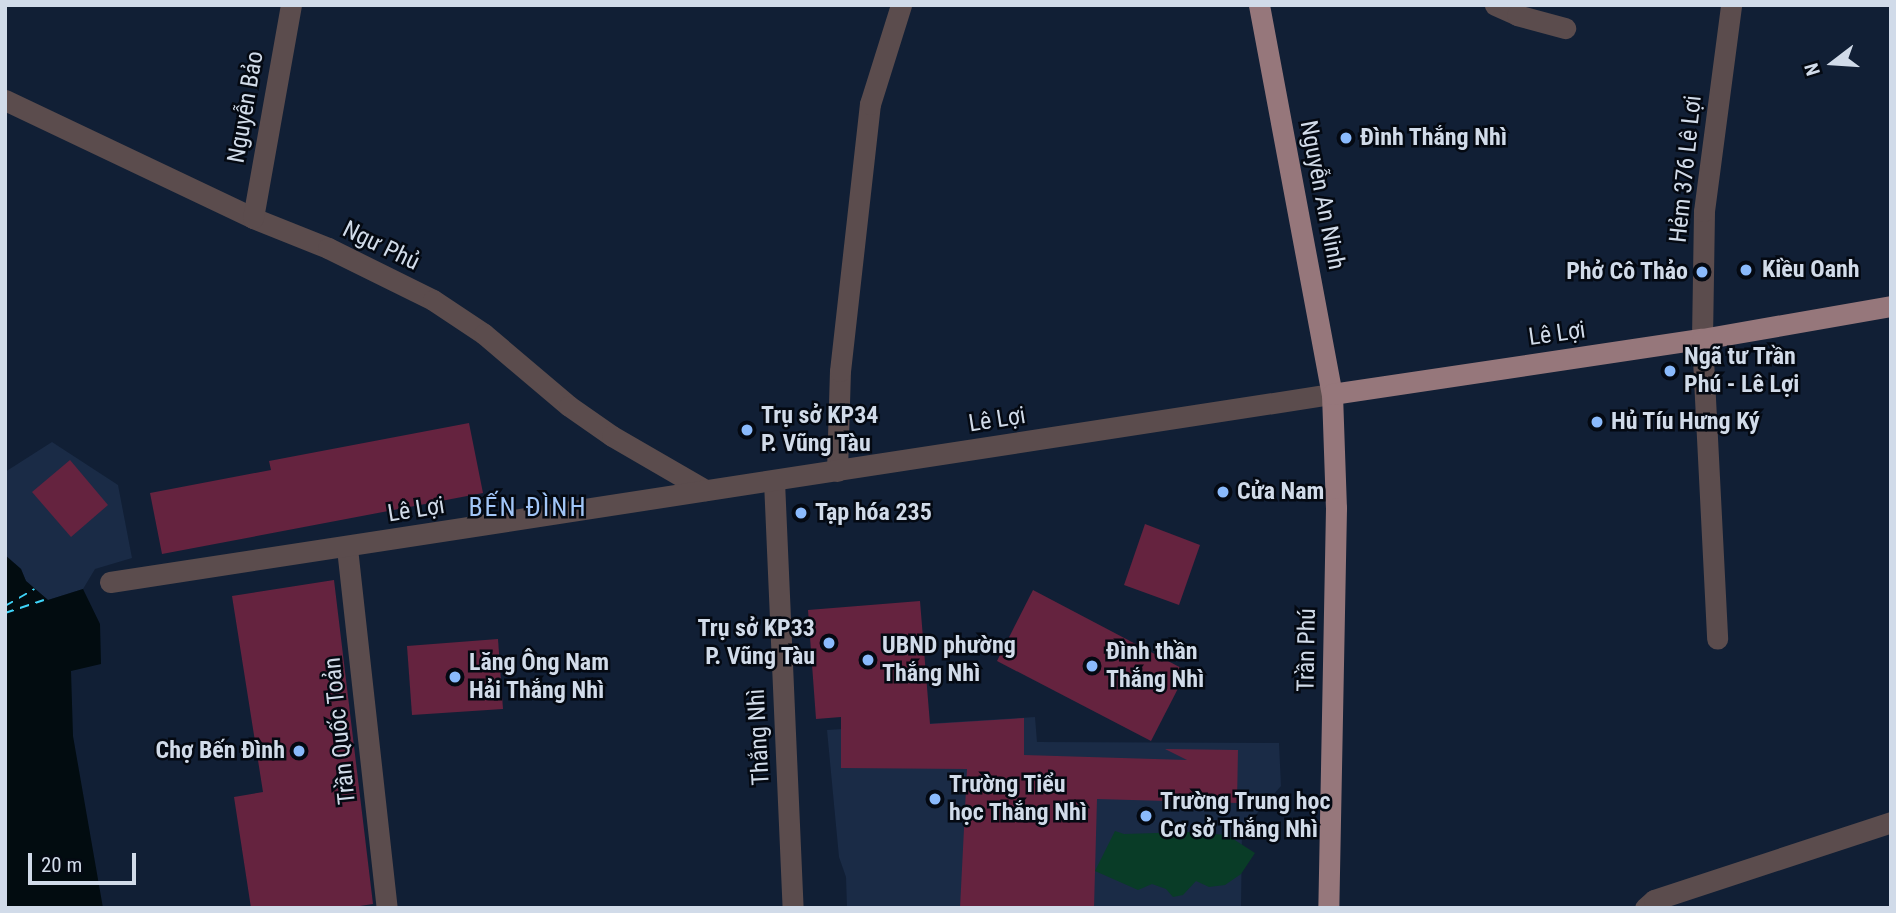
<!DOCTYPE html>
<html>
<head>
<meta charset="utf-8">
<style>
  body { margin:0 }
  #map { position:relative; width:1896px; height:913px; overflow:hidden; background:#111f35; font-family:"Roboto Condensed",sans-serif }
  div>[style] { position:absolute }
  [style*='--x'] { left:calc(var(--x)*1px); top:calc(var(--y)*1px); width:calc(var(--w)*1px); rotate:calc(var(--a)*1deg) }
  .built>* { inset:0; background:#1a2b46 }
  .green>* { inset:0; background:#093c27 }
  .water>* { inset:0; background:#020c10 }
  .ferry>* { height:2px; margin-top:-1px; transform-origin:0; background:repeating-linear-gradient(90deg,#3ed3f8 0 9px,transparent 0 16px) }
  .building>* { inset:0; background:#65233f }
  .service>* { height:21px; margin:-10.5px; padding:0 10.5px; transform-origin:10.5px; border-radius:10.5px; background:#5b4c4d }
  .minor>* { height:21px; margin:-10.5px; padding:0 10.5px; transform-origin:10.5px; border-radius:10.5px; background:#5b4c4d }
  .primary>* { height:21px; margin:-10.5px; padding:0 10.5px; transform-origin:10.5px; border-radius:10.5px; background:#96777b }
  .dots>* { width:19px; height:19px; translate:-50% -50%; box-sizing:border-box; border:4px solid #040912; border-radius:50% }
  span { translate:-50% -50%; white-space:nowrap; text-align:center; line-height:1.15; -webkit-text-stroke:5px #040912; paint-order:stroke }
  .street-label { font-size:24px; color:#d1dbe9 }
  .poi-label { font-size:24px; color:#d1dbe9; font-weight:700 }
  .left { translate:0 -50%; text-align:left }
  .right { translate:-100% -50%; text-align:right }
  .neighbourhood-label { font-size:26px; color:#a2c6f8; letter-spacing:2px }
  .frame { position:absolute; inset:0; border:7px solid #d1dbe9; pointer-events:none }
  .north { position:absolute; left:1798px; top:28px; width:70px; height:70px; -webkit-text-stroke:5px #040912; paint-order:stroke; rotate:253deg; font-size:19px; font-weight:700; line-height:28px; text-align:center; color:#d1dbe9 }
  .north::after { content:''; display:block; margin:auto; width:24px; height:32px; background:#d1dbe9; clip-path:polygon(50% 0,100% 100%,50% 72%,0 100%) }
  .scale { position:absolute; left:28px; top:853px; width:108px; height:32px; box-sizing:border-box; border:4px solid #d1dbe9; border-top:0; padding-left:9px; font-size:21px; line-height:24px; white-space:nowrap; color:#d1dbe9; -webkit-text-stroke:5px #040912; paint-order:stroke }
</style>
</head>
<body>
<div id="map">
  <div class="built">
    <div style="clip-path:polygon(52px 442px,118px 485px,132px 558px,95px 569px,83px 589px,48px 600px,26px 581px,21px 569px,5px 555px,5px 472px)"></div>
    <div style="clip-path:polygon(1035px 717px,1037px 742px,1279px 743px,1281px 786px,1242px 830px,1241px 908px,847px 908px,846px 877px,839px 857px,827px 730px)"></div>
  </div>
  <div class="green">
    <div style="clip-path:polygon(1115px 831px,1124px 834px,1188px 832px,1227px 835px,1255px 853px,1241px 874px,1225px 885px,1209px 887px,1196px 881px,1183px 895px,1173px 897px,1166px 889px,1152px 884px,1138px 890px,1095px 871px)"></div>
  </div>
  <div class="water">
    <div style="clip-path:polygon(5px 555px,21px 569px,26px 581px,48px 600px,83px 589px,100px 624px,101px 664px,71px 671px,73px 736px,103px 908px,5px 908px)"></div>
  </div>
  <div class="ferry">
    <div style="--x:5;--y:606;--w:34;--a:-30"></div>
    <div style="--x:5;--y:613;--w:41;--a:-18.4"></div>
  </div>
  <div class="building">
    <div style="clip-path:polygon(469px 423px,483px 493px,162px 554px,150px 493px,271px 470px,269px 461px)"></div>
    <div style="clip-path:polygon(70px 460px,108px 505px,71px 537px,32px 492px)"></div>
    <div style="clip-path:polygon(1145px 524px,1200px 545px,1179px 605px,1124px 585px)"></div>
    <div style="clip-path:polygon(334px 580px,373px 904px,347px 908px,251px 908px,234px 797px,263px 792px,232px 596px)"></div>
    <div style="clip-path:polygon(1033px 590px,1187px 671px,1151px 741px,997px 661px)"></div>
    <div style="clip-path:polygon(920px 601px,930px 724px,1024px 718px,1024px 755px,1187px 760px,1165px 749px,1238px 750px,1237px 803px,1097px 799px,1094px 908px,960px 908px,967px 769px,841px 768px,841px 717px,816px 719px,808px 610px)"></div>
    <div style="clip-path:polygon(498px 639px,503px 709px,412px 715px,407px 646px)"></div>
  </div>
  <div class="service">
    <div style="--x:1495;--y:5;--w:24;--a:24"></div>
    <div style="--x:1517;--y:15;--w:50;--a:15.2"></div>
    <div style="--x:1702;--y:339;--w:300;--a:87.1"></div>
    <div style="--x:837;--y:471;--w:100;--a:-88.3"></div>
    <div style="--x:840;--y:371;--w:269;--a:-83.6"></div>
    <div style="--x:870;--y:104;--w:104;--a:-72.6"></div>
    <div style="--x:1645;--y:908;--w:12;--a:-42"></div>
    <div style="--x:1654;--y:900;--w:250;--a:-18.2"></div>
  </div>
  <div class="minor">
    <div style="--x:5;--y:100;--w:275;--a:25.4"></div>
    <div style="--x:253;--y:218;--w:81;--a:21.8"></div>
    <div style="--x:328;--y:248;--w:117;--a:26.3"></div>
    <div style="--x:433;--y:300;--w:61;--a:33.7"></div>
    <div style="--x:484;--y:334;--w:111;--a:40.3"></div>
    <div style="--x:569;--y:406;--w:52;--a:34.9"></div>
    <div style="--x:612;--y:436;--w:108;--a:30.1"></div>
    <div style="--x:253;--y:218;--w:216;--a:-79.9"></div>
    <div style="--x:1702;--y:339;--w:128;--a:-89.1"></div>
    <div style="--x:1704;--y:211;--w:208;--a:-82.5"></div>
    <div style="--x:774;--y:481;--w:427;--a:87.5"></div>
    <div style="--x:347;--y:548;--w:362;--a:83.7"></div>
    <div style="--x:110;--y:582;--w:1236;--a:-8.75"></div>
  </div>
  <div class="primary">
    <div style="--x:1259;--y:5;--w:396;--a:79.4"></div>
    <div style="--x:1332;--y:394;--w:114;--a:88"></div>
    <div style="--x:1336;--y:508;--w:400;--a:91.1"></div>
    <div style="--x:1332;--y:394;--w:374;--a:-8.5"></div>
    <div style="--x:1702;--y:339;--w:192;--a:-9.9"></div>
  </div>
  <div class="dots">
    <div style="left:1346px;top:138px;background:#8abafc"></div>
    <div style="left:1746px;top:270px;background:#8abafc"></div>
    <div style="left:1702px;top:272px;background:#8abafc"></div>
    <div style="left:1670px;top:371px;background:#8abafc"></div>
    <div style="left:1597px;top:422px;background:#8abafc"></div>
    <div style="left:747px;top:430px;background:#8abafc"></div>
    <div style="left:1223px;top:492px;background:#8abafc"></div>
    <div style="left:801px;top:513px;background:#8abafc"></div>
    <div style="left:829px;top:643px;background:#8abafc"></div>
    <div style="left:868px;top:660px;background:#8abafc"></div>
    <div style="left:1092px;top:666px;background:#8abafc"></div>
    <div style="left:455px;top:677px;background:#8abafc"></div>
    <div style="left:299px;top:751px;background:#8abafc"></div>
    <div style="left:935px;top:799px;background:#8abafc"></div>
    <div style="left:1146px;top:816px;background:#8abafc"></div>
  </div>
  <div class="street-label">
    <span style="left:246px;top:107px;rotate:-80deg">Nguyễn Bảo</span>
    <span style="left:1686px;top:169px;rotate:-84deg">Hẻm 376 Lê Lợi</span>
    <span style="left:1322px;top:195px;rotate:79deg">Nguyễn An Ninh</span>
    <span style="left:381px;top:246px;rotate:26deg">Ngư Phủ</span>
    <span style="left:1557px;top:334px;rotate:-8deg">Lê Lợi</span>
    <span style="left:997px;top:420px;rotate:-9deg">Lê Lợi</span>
    <span style="left:416px;top:510px;rotate:-9deg">Lê Lợi</span>
    <span style="left:1307px;top:650px;rotate:-89deg">Trần Phú</span>
    <span style="left:340px;top:731px;rotate:-96deg">Trần Quốc Toản</span>
    <span style="left:759px;top:737px;rotate:-93deg">Thắng Nhì</span>
  </div>
  <div class="poi-label">
    <span class="left" style="left:1360px;top:138px">Đình Thắng Nhì</span>
    <span class="left" style="left:1762px;top:270px">Kiều Oanh</span>
    <span class="right" style="left:1688px;top:272px">Phở Cô Thảo</span>
    <span class="left" style="left:1684px;top:371px">Ngã tư Trần<br>Phú - Lê Lợi</span>
    <span class="left" style="left:761px;top:430px">Trụ sở KP34<br>P. Vũng Tàu</span>
    <span class="left" style="left:1611px;top:422px">Hủ Tíu Hưng Ký</span>
    <span class="left" style="left:1237px;top:492px">Cửa Nam</span>
    <span class="left" style="left:815px;top:513px">Tạp hóa 235</span>
    <span class="right" style="left:815px;top:643px">Trụ sở KP33<br>P. Vũng Tàu</span>
    <span class="left" style="left:882px;top:660px">UBND phường<br>Thắng Nhì</span>
    <span class="left" style="left:1106px;top:666px">Đình thần<br>Thắng Nhì</span>
    <span class="left" style="left:469px;top:677px">Lăng Ông Nam<br>Hải Thắng Nhì</span>
    <span class="right" style="left:285px;top:751px">Chợ Bến Đình</span>
    <span class="left" style="left:949px;top:799px">Trường Tiểu<br>học Thắng Nhì</span>
    <span class="left" style="left:1160px;top:816px">Trường Trung học<br>Cơ sở Thắng Nhì</span>
  </div>
  <div class="neighbourhood-label">
    <span style="left:528px;top:508px">BẾN ĐÌNH</span>
  </div>
  <div class="frame"></div>
  <div class="north">N</div>
  <div class="scale">20 m</div>
</div>
</body>
</html>
